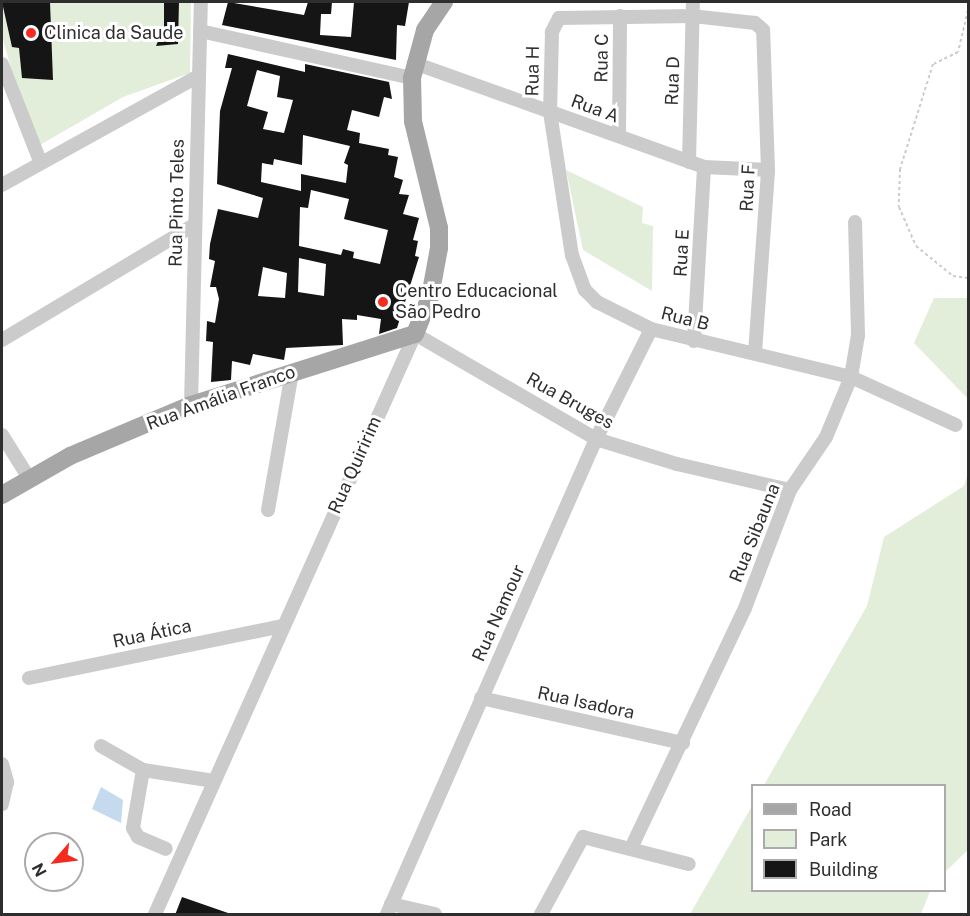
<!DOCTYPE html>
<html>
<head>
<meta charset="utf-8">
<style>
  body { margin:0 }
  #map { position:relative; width:970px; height:916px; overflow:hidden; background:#fff; font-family:"Public Sans",sans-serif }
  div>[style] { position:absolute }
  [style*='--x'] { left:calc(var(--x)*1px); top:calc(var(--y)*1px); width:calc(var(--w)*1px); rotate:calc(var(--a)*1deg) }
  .green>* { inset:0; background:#e2edda }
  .water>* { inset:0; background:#c5d9ef }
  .building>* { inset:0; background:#151515 }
  .path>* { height:2px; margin-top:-1px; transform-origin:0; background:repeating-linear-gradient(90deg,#cbcbcb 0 3px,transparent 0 6px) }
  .minor>* { height:14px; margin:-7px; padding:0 7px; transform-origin:7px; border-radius:7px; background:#cbcbcb }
  .major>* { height:18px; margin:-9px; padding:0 9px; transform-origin:9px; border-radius:9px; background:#a6a6a6 }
  .dots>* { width:16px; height:16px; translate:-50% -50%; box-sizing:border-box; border:3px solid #fff; border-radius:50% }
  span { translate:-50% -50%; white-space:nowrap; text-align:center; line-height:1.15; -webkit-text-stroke:6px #fff; paint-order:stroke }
  .poi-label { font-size:18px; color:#2e2e2e }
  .left { translate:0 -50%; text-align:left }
  .street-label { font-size:18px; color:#2e2e2e }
  .frame { position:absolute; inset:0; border:3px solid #2e2e2e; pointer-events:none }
  .legend { position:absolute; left:751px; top:784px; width:195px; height:108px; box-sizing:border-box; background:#fff; border:2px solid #ababab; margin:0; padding:8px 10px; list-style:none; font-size:18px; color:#2e2e2e }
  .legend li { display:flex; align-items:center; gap:12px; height:30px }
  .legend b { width:30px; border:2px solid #ababab }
  .north { position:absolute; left:24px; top:832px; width:60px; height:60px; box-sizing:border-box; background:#fff; border:2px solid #ababab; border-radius:50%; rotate:242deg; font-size:16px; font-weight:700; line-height:24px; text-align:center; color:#2e2e2e }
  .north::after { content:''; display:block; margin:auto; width:21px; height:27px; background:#f62b20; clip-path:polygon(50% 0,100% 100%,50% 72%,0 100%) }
</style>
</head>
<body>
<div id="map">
  <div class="green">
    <div style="clip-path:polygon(2px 2px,191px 2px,190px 73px,123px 97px,40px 145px,24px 115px,2px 36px)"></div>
    <div style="clip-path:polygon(566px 170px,643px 207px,642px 223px,653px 226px,652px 291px,583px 250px)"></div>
    <div style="clip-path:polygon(934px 298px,968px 298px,968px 399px,914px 343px)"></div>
    <div style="clip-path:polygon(968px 473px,968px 850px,945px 872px,944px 786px,764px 785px,867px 606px,884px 537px,964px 486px)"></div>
    <div style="clip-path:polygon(752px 806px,752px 890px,930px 891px,921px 914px,690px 914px)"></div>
  </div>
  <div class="water">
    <div style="clip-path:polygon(101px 787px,123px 800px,121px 823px,92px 809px)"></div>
  </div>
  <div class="building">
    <div style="clip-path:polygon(2px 2px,50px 2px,53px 80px,22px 78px,19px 48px,12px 47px)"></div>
    <div style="clip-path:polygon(164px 2px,179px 2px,178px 44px,156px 46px,164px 27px)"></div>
    <div style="clip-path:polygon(228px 2px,304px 15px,308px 2px,332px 2px,331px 14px,321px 14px,320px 35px,351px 37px,354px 2px,409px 2px,405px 26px,397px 25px,396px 60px,222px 25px)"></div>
    <div style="clip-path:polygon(evenodd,228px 54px,305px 72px,305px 64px,389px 82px,392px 99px,384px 97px,379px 117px,352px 110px,347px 130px,360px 133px,359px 143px,389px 149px,388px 155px,398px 157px,394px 177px,403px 180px,399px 194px,409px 195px,403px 214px,419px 218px,413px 240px,418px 241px,415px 256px,419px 257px,397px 328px,379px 334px,381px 319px,357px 315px,357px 320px,342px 319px,343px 345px,286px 348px,284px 360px,253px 354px,250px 365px,232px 361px,231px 380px,211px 382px,213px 342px,206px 341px,207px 321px,215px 323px,219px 299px,216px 287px,210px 287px,215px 261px,209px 259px,210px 244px,218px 209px,258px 218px,263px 198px,217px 184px,220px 111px,232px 68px,225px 68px,228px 54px,257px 70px,280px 76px,277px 97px,293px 100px,284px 133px,263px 129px,268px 112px,247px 106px,257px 70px,228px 54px,303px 135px,350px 146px,344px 163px,348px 165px,346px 183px,301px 174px,301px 191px,261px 182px,262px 163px,273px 165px,274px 159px,302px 165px,303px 135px,228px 54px,311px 190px,349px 199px,344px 219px,388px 230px,380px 264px,353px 258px,354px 252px,343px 249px,341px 255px,299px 246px,300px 207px,308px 208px,311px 190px,228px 54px,299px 258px,326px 264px,324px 296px,298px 292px,299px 258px,228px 54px,263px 267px,287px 273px,285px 298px,258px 296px,263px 267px)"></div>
    <div style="clip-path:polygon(182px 897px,228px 913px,227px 915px,175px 915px)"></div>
  </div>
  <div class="path">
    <div style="--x:968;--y:10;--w:43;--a:103.4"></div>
    <div style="--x:958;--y:52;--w:28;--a:154"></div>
    <div style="--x:933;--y:64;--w:110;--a:107.4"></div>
    <div style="--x:900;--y:169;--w:38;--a:92"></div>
    <div style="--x:899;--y:207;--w:43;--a:66.4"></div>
    <div style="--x:916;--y:246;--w:48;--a:39"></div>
    <div style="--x:953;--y:276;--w:15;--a:8"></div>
  </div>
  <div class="minor">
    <div style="--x:200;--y:31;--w:217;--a:12.5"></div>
    <div style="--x:414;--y:63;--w:308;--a:19.7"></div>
    <div style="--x:704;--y:167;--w:64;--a:2.7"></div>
    <div style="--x:2;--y:64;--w:104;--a:68.6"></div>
    <div style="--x:619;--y:136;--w:120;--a:-89.5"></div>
    <div style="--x:689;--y:162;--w:160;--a:-88.6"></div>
    <div style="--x:2;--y:185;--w:225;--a:-29"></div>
    <div style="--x:2;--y:340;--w:224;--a:-30.9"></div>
    <div style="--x:694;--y:341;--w:174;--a:-86.7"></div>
    <div style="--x:755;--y:353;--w:183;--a:-85.9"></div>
    <div style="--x:768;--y:170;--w:140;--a:-92"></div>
    <div style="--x:763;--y:30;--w:11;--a:-139"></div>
    <div style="--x:755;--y:23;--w:62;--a:-173.6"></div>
    <div style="--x:693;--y:16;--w:134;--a:179.1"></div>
    <div style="--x:559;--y:18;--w:16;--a:117"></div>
    <div style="--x:552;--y:32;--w:80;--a:91.4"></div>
    <div style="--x:550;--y:112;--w:145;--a:81.3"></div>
    <div style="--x:572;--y:255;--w:37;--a:70"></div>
    <div style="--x:585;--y:290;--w:17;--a:45"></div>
    <div style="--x:597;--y:302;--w:60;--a:26.6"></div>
    <div style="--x:651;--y:329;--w:206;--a:13.5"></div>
    <div style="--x:851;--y:377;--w:115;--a:24.6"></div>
    <div style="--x:191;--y:405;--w:403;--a:-88.6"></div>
    <div style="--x:2;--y:435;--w:51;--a:57.9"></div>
    <div style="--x:268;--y:510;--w:139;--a:-80.1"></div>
    <div style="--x:29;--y:678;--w:258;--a:-11.6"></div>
    <div style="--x:481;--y:698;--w:207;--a:12.6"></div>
    <div style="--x:101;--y:746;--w:48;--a:29.7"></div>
    <div style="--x:143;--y:770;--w:72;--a:8.8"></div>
    <div style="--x:2;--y:764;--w:19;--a:74"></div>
    <div style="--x:7;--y:782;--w:23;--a:103"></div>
    <div style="--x:143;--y:770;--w:59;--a:99.8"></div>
    <div style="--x:133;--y:828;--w:10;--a:61"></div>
    <div style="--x:138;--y:837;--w:30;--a:23"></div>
    <div style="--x:632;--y:846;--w:263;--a:-64.6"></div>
    <div style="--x:745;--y:608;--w:126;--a:-69.1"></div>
    <div style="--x:790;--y:490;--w:64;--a:-55.8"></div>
    <div style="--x:826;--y:437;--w:65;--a:-67.4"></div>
    <div style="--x:851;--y:377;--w:43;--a:-80.5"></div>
    <div style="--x:858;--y:335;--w:113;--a:-91.5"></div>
    <div style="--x:391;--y:904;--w:45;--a:12.8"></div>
    <div style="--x:155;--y:914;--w:636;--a:-65.85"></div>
    <div style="--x:415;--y:334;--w:209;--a:30.1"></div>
    <div style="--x:596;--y:439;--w:85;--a:17.2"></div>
    <div style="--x:677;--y:464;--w:116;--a:13"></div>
    <div style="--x:387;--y:914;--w:519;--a:-66.25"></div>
    <div style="--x:596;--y:439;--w:123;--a:-63.4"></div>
    <div style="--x:541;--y:914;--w:88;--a:-61.4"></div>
    <div style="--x:583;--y:837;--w:109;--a:14.3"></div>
  </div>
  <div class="major">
    <div style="--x:2;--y:495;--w:78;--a:-29.8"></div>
    <div style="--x:70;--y:456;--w:131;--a:-22.9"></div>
    <div style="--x:191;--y:405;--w:235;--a:-17.6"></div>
    <div style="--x:415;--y:334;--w:40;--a:-68"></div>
    <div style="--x:430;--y:297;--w:50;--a:-79.6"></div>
    <div style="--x:439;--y:248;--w:20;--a:-90"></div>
    <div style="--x:439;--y:228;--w:110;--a:-103.7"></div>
    <div style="--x:413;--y:121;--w:43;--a:-91.3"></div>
    <div style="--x:412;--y:78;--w:50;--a:-74.8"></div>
    <div style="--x:425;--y:30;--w:34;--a:-56"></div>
  </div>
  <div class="dots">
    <div style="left:31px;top:33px;background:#f62b20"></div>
    <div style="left:383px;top:302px;background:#f62b20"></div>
  </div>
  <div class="poi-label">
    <span class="left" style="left:44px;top:33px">Clinica da Saude</span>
    <span class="left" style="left:395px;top:302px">Centro Educacional<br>São Pedro</span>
  </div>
  <div class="street-label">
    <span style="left:602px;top:58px;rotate:-89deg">Rua C</span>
    <span style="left:533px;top:71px;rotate:-89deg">Rua H</span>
    <span style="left:673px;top:81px;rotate:-88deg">Rua D</span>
    <span style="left:595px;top:109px;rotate:20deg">Rua A</span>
    <span style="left:748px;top:188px;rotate:-87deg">Rua F</span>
    <span style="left:177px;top:203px;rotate:-89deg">Rua Pinto Teles</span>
    <span style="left:682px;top:253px;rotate:-87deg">Rua E</span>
    <span style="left:685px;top:319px;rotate:14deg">Rua B</span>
    <span style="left:221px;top:398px;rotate:-20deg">Rua Amália Franco</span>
    <span style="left:570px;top:401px;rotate:29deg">Rua Bruges</span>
    <span style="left:355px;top:465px;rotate:-66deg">Rua Quiririm</span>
    <span style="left:755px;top:533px;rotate:-68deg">Rua Sibauna</span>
    <span style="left:499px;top:613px;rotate:-66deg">Rua Namour</span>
    <span style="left:152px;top:634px;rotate:-12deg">Rua Ática</span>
    <span style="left:586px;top:703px;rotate:12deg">Rua Isadora</span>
  </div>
  <div class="frame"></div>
  <ul class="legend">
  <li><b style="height:8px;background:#a6a6a6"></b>Road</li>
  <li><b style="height:16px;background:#e2edda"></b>Park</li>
  <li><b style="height:16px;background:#151515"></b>Building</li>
  </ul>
  <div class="north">N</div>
</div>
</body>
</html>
